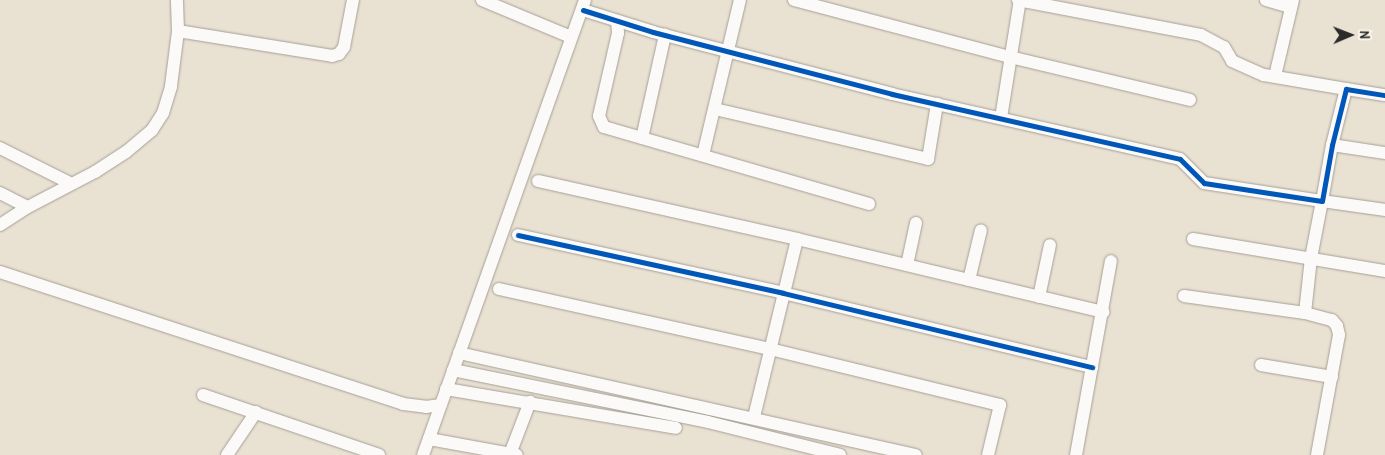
<!DOCTYPE html>
<html>
<head>
<meta charset="utf-8">
<style>
  body { margin:0 }
  #map { position:relative; width:1385px; height:455px; overflow:hidden; background:#e9e1d2; font-family:"Patrick Hand",sans-serif }
  div>[style] { position:absolute }
  [style*='--x'] { left:calc(var(--x)*1px); top:calc(var(--y)*1px); width:calc(var(--w)*1px); rotate:calc(var(--a)*1deg) }
  .roads { filter:drop-shadow(0 0 1px #a4a097) drop-shadow(0 0 1px #a4a097) }
  .minor>* { height:12px; margin:-6px; padding:0 6px; transform-origin:6px; border-radius:6px; background:#fcfaf8 }
  .cycleway>* { height:5px; margin:-2.5px; padding:0 2.5px; transform-origin:2.5px; border-radius:2.5px; background:#0057b8 }
  span { translate:-50% -50%; white-space:nowrap; text-align:center; line-height:1.15; -webkit-text-stroke:4px #fbf7ec; paint-order:stroke }
  .north { position:absolute; left:1325px; top:10px; width:50px; height:50px; -webkit-text-stroke:4px #fbf7ec; paint-order:stroke; rotate:89deg; font-size:14px; font-weight:700; line-height:20px; text-align:center; color:#2b2b2b }
  .north::after { content:''; display:block; margin:auto; width:18px; height:22px; background:#2b2b2b; clip-path:polygon(50% 0,100% 100%,50% 72%,0 100%) }
</style>
</head>
<body>
<div id="map">
  <div class="roads">
    <div class="minor">
      <div style="--x:482;--y:0;--w:96;--a:22.6"></div>
      <div style="--x:794;--y:0;--w:223;--a:14.8"></div>
      <div style="--x:1010;--y:57;--w:185;--a:13.4"></div>
      <div style="--x:1018;--y:0;--w:186;--a:10.8"></div>
      <div style="--x:1201;--y:35;--w:26;--a:28"></div>
      <div style="--x:1224;--y:47;--w:16;--a:60"></div>
      <div style="--x:1232;--y:61;--w:35;--a:24"></div>
      <div style="--x:1264;--y:75;--w:83;--a:9.7"></div>
      <div style="--x:1266;--y:0;--w:26;--a:16"></div>
      <div style="--x:583;--y:10;--w:73;--a:17.4"></div>
      <div style="--x:653;--y:32;--w:247;--a:14.5"></div>
      <div style="--x:892;--y:94;--w:295;--a:12.7"></div>
      <div style="--x:1180;--y:159;--w:34;--a:45"></div>
      <div style="--x:1204;--y:183;--w:119;--a:8.7"></div>
      <div style="--x:1322;--y:201;--w:57;--a:-79.9"></div>
      <div style="--x:1332;--y:145;--w:58;--a:-76"></div>
      <div style="--x:1346;--y:89;--w:39;--a:9"></div>
      <div style="--x:617;--y:21;--w:12;--a:85"></div>
      <div style="--x:618;--y:33;--w:85;--a:102.9"></div>
      <div style="--x:599;--y:116;--w:12;--a:66"></div>
      <div style="--x:604;--y:127;--w:276;--a:16.2"></div>
      <div style="--x:178;--y:31;--w:156;--a:9.2"></div>
      <div style="--x:332;--y:56;--w:7;--a:-16"></div>
      <div style="--x:339;--y:54;--w:9;--a:-54"></div>
      <div style="--x:344;--y:47;--w:48;--a:-79.2"></div>
      <div style="--x:1275;--y:76;--w:78;--a:-76.7"></div>
      <div style="--x:715;--y:109;--w:219;--a:13.2"></div>
      <div style="--x:928;--y:159;--w:56;--a:-80.7"></div>
      <div style="--x:1001;--y:118;--w:120;--a:-80.9"></div>
      <div style="--x:642;--y:138;--w:106;--a:-77.4"></div>
      <div style="--x:1332;--y:145;--w:54;--a:8.6"></div>
      <div style="--x:0;--y:148;--w:80;--a:26.6"></div>
      <div style="--x:703;--y:155;--w:159;--a:-76.6"></div>
      <div style="--x:538;--y:181;--w:265;--a:12.6"></div>
      <div style="--x:797;--y:239;--w:315;--a:13.4"></div>
      <div style="--x:0;--y:193;--w:31;--a:27"></div>
      <div style="--x:0;--y:225;--w:33;--a:-33"></div>
      <div style="--x:28;--y:207;--w:76;--a:-27.6"></div>
      <div style="--x:95;--y:172;--w:37;--a:-33"></div>
      <div style="--x:126;--y:152;--w:34;--a:-40"></div>
      <div style="--x:152;--y:130;--w:20;--a:-57"></div>
      <div style="--x:163;--y:113;--w:28;--a:-73"></div>
      <div style="--x:171;--y:86;--w:55;--a:-82.7"></div>
      <div style="--x:178;--y:31;--w:31;--a:-92"></div>
      <div style="--x:518;--y:235;--w:271;--a:12.3"></div>
      <div style="--x:783;--y:293;--w:318;--a:13.5"></div>
      <div style="--x:1193;--y:239;--w:195;--a:9.5"></div>
      <div style="--x:907;--y:265;--w:43;--a:-77.9"></div>
      <div style="--x:0;--y:272;--w:424;--a:18.1"></div>
      <div style="--x:403;--y:404;--w:23;--a:7"></div>
      <div style="--x:426;--y:407;--w:15;--a:-8"></div>
      <div style="--x:969;--y:280;--w:51;--a:-76.5"></div>
      <div style="--x:499;--y:289;--w:278;--a:12.5"></div>
      <div style="--x:770;--y:349;--w:237;--a:13.7"></div>
      <div style="--x:1000;--y:405;--w:51;--a:103.5"></div>
      <div style="--x:1184;--y:296;--w:122;--a:8"></div>
      <div style="--x:1305;--y:313;--w:55;--a:-83.8"></div>
      <div style="--x:1311;--y:258;--w:58;--a:-79.1"></div>
      <div style="--x:1322;--y:201;--w:64;--a:8.1"></div>
      <div style="--x:1039;--y:297;--w:53;--a:-78.1"></div>
      <div style="--x:1305;--y:313;--w:28;--a:15"></div>
      <div style="--x:1332;--y:320;--w:8;--a:50"></div>
      <div style="--x:1337;--y:326;--w:9;--a:77"></div>
      <div style="--x:1339;--y:335;--w:122;--a:100.4"></div>
      <div style="--x:459;--y:353;--w:468;--a:12.6"></div>
      <div style="--x:1261;--y:365;--w:72;--a:9.6"></div>
      <div style="--x:453;--y:370;--w:260;--a:11.5"></div>
      <div style="--x:708;--y:422;--w:136;--a:14"></div>
      <div style="--x:446;--y:389;--w:233;--a:9.6"></div>
      <div style="--x:203;--y:395;--w:186;--a:18.8"></div>
      <div style="--x:754;--y:417;--w:183;--a:-76.4"></div>
      <div style="--x:429;--y:439;--w:89;--a:10.3"></div>
      <div style="--x:510;--y:454;--w:56;--a:-69"></div>
      <div style="--x:227;--y:455;--w:52;--a:-56"></div>
      <div style="--x:423;--y:455;--w:483;--a:-70.4"></div>
      <div style="--x:1076;--y:455;--w:197;--a:-79.8"></div>
    </div>
  </div>
  <div class="cycleway">
    <div style="--x:583;--y:10;--w:73;--a:17.4"></div>
    <div style="--x:653;--y:32;--w:247;--a:14.5"></div>
    <div style="--x:892;--y:94;--w:295;--a:12.7"></div>
    <div style="--x:1180;--y:159;--w:34;--a:45"></div>
    <div style="--x:1204;--y:183;--w:119;--a:8.7"></div>
    <div style="--x:1322;--y:201;--w:57;--a:-79.9"></div>
    <div style="--x:1332;--y:145;--w:58;--a:-76"></div>
    <div style="--x:1346;--y:89;--w:39;--a:9"></div>
    <div style="--x:518;--y:235;--w:271;--a:12.3"></div>
    <div style="--x:783;--y:293;--w:318;--a:13.5"></div>
  </div>
  <div class="north">N</div>
</div>
</body>
</html>
